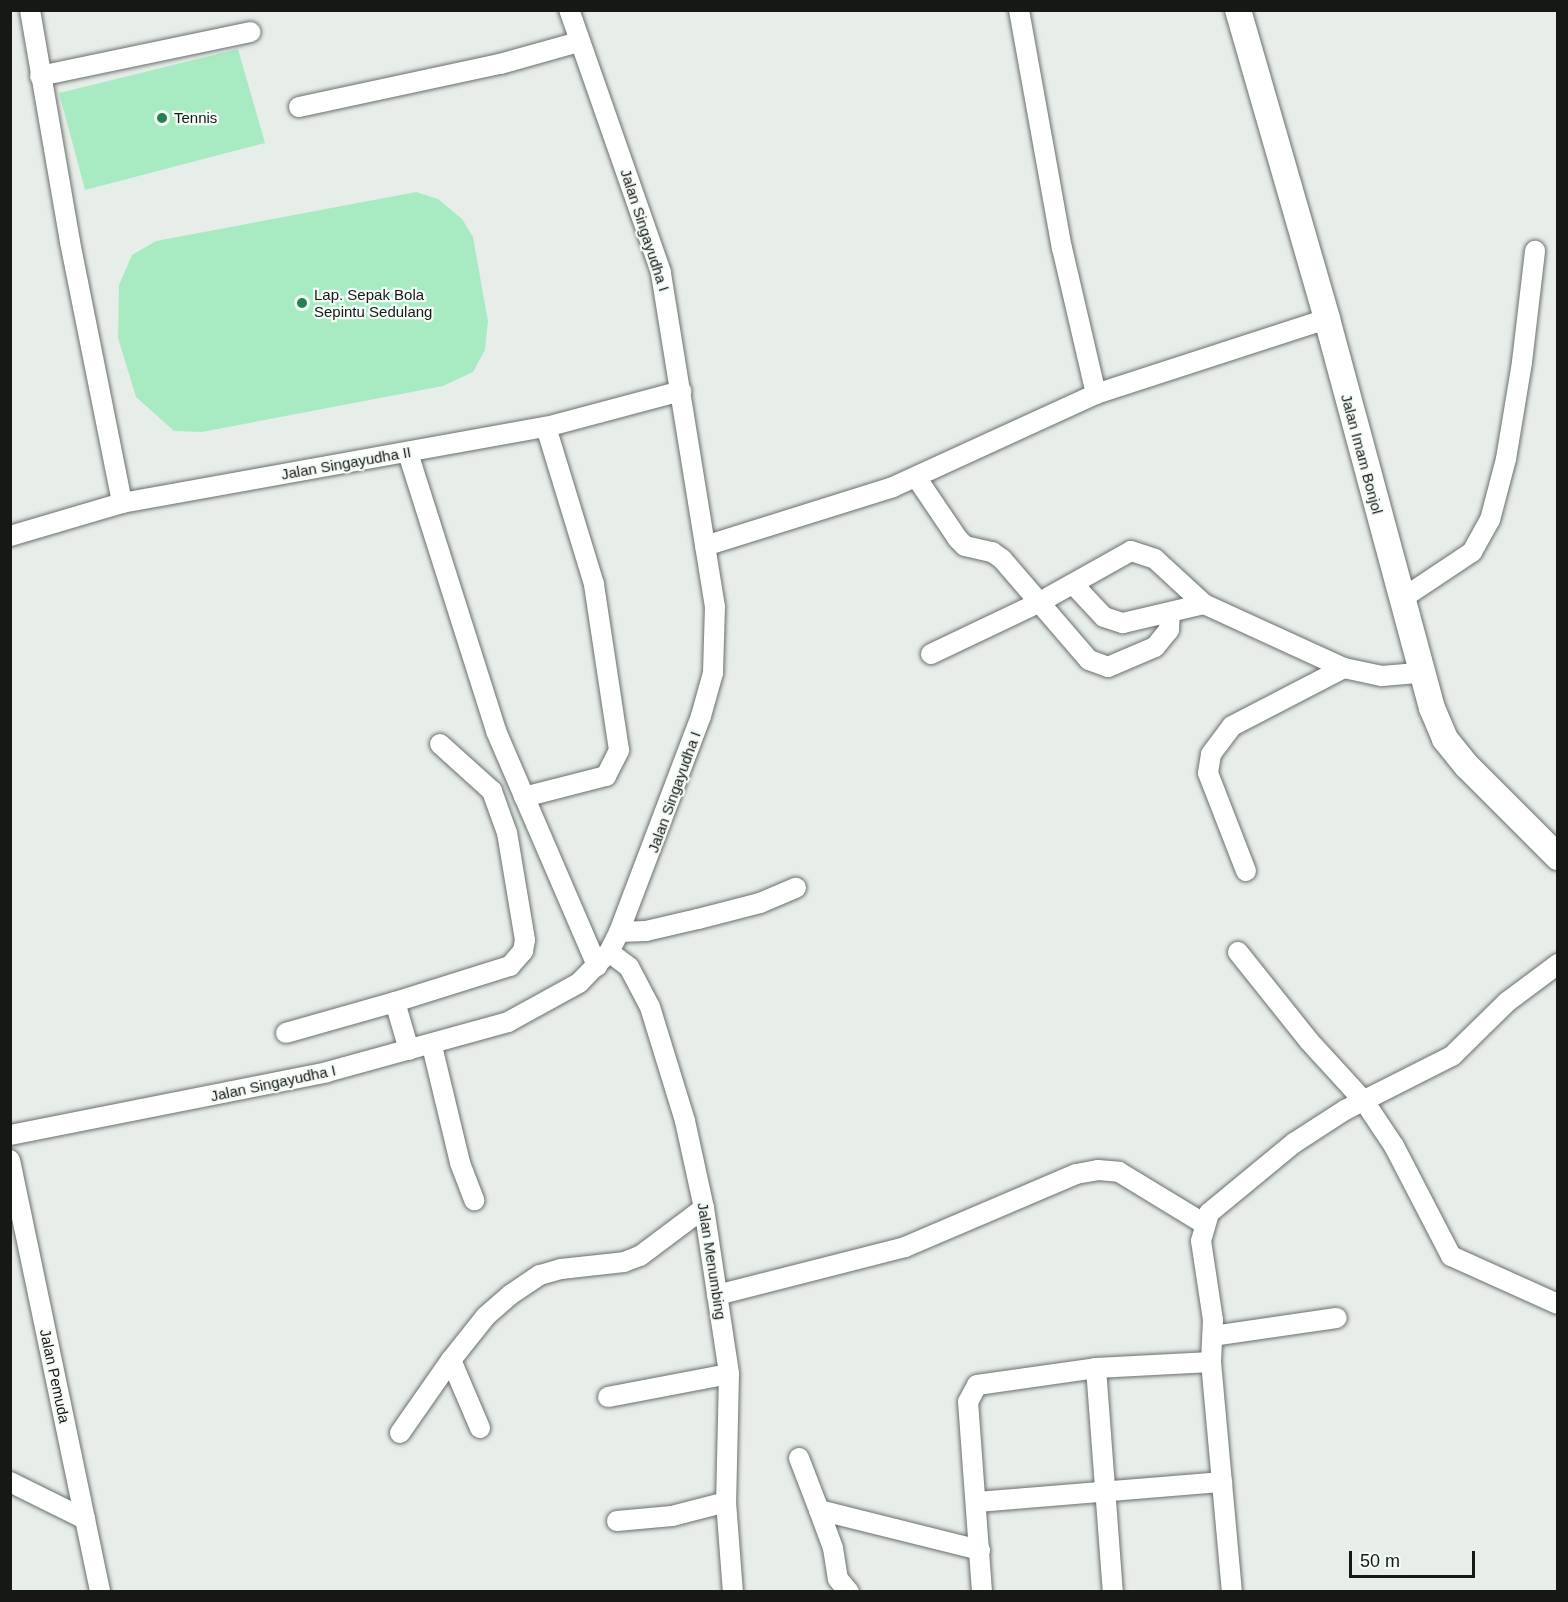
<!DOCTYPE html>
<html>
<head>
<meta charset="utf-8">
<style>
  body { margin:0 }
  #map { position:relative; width:1568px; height:1602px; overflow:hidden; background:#e7eeea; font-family:Arial,sans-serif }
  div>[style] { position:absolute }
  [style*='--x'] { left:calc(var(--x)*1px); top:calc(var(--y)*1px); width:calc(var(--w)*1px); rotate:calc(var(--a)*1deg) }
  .green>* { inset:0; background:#a8ebc3 }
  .roads { filter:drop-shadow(0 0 2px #6a706c) drop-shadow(0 0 2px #6a706c) }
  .minor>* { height:20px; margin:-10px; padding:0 10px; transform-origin:10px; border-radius:10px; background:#fff }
  .major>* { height:26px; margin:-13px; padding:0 13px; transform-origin:13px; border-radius:13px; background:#fff }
  .dots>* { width:16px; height:16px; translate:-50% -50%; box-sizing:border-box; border:3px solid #f4fcf7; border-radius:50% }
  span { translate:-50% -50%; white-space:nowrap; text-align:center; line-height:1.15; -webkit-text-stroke:4.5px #f4fcf7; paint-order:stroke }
  .poi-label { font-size:15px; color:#161816 }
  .left { translate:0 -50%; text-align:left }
  .street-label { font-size:15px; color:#161816 }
  .frame { position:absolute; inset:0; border:12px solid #161816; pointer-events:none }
  .scale { position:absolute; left:1349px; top:1551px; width:126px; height:27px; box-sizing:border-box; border:3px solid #161816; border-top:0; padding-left:8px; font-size:18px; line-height:21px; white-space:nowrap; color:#161816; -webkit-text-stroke:4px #f4fcf7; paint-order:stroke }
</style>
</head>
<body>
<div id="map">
  <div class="green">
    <div style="clip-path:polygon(238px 49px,265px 143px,85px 190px,59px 93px)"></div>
    <div style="clip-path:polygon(416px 192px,438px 199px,462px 219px,473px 237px,488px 321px,485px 350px,473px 372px,443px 386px,202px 432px,174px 431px,136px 397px,118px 338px,119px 285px,132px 255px,156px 241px)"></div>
  </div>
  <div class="roads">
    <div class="minor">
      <div style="--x:30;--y:10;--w:235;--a:80.2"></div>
      <div style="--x:70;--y:242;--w:266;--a:78.7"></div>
      <div style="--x:1019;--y:10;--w:242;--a:79.8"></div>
      <div style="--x:1062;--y:248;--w:150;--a:76.9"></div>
      <div style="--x:40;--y:76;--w:215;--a:-11.8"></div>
      <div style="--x:299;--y:107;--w:206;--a:-12.1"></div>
      <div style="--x:500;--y:64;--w:82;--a:-15.6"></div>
      <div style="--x:408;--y:453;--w:292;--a:72.4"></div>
      <div style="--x:496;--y:731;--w:256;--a:66.7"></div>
      <div style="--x:916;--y:477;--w:75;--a:55.9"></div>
      <div style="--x:958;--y:539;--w:10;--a:45"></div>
      <div style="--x:965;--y:546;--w:28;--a:13"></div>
      <div style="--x:992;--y:552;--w:12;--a:35"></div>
      <div style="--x:1002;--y:559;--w:133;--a:49.3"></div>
      <div style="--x:1089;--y:660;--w:20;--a:20"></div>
      <div style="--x:1108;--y:667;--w:51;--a:-23.1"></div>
      <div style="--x:1155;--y:647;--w:22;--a:-51"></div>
      <div style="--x:1169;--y:630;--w:17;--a:-87"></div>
      <div style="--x:10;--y:536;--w:117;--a:-16.4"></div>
      <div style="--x:122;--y:503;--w:431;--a:-10.2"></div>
      <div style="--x:546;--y:427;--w:140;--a:-14.9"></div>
      <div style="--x:705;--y:546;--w:197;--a:-17.4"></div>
      <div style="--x:893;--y:487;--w:223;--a:-24.6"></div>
      <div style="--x:1096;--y:394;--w:243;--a:-18"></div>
      <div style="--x:1073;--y:584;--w:45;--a:46.8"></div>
      <div style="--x:1104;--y:617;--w:20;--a:18"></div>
      <div style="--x:1123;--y:623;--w:83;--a:-13.2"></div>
      <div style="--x:1400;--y:600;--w:87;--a:-33.7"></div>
      <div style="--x:1472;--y:552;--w:37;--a:-61"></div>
      <div style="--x:1490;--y:520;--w:63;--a:-75.3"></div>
      <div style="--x:1506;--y:459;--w:98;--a:-80.6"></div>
      <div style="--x:1522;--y:362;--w:112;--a:-83.3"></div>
      <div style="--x:931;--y:654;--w:121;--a:-25.5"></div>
      <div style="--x:1040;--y:602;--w:104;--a:-29.3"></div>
      <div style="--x:1131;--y:551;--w:25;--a:18"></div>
      <div style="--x:1155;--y:559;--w:67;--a:42.6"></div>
      <div style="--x:1204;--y:604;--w:154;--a:24.6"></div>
      <div style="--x:1344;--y:668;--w:39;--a:12"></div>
      <div style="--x:1382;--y:676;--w:38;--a:-5"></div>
      <div style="--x:524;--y:797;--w:85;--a:-14.4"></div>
      <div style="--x:606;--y:776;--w:29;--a:-63"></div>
      <div style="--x:619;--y:750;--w:168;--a:-98.6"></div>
      <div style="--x:594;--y:584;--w:164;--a:-107"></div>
      <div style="--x:1246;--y:871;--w:105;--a:-111.2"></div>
      <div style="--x:1208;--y:773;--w:19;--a:-81"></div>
      <div style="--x:1211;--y:754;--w:35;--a:-53"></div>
      <div style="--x:1232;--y:726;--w:126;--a:-27.4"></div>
      <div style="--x:619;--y:932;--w:27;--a:-2"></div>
      <div style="--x:646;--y:931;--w:53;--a:-13"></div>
      <div style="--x:698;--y:919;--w:64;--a:-14.5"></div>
      <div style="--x:760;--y:903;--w:39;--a:-23"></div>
      <div style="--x:609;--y:952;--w:25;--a:37"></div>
      <div style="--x:629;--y:967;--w:45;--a:62.3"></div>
      <div style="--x:650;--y:1007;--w:119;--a:72.9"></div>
      <div style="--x:685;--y:1121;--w:89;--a:77.7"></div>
      <div style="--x:704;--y:1208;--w:168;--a:81.4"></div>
      <div style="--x:729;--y:1374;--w:128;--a:91.3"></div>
      <div style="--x:726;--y:1502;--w:90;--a:85.6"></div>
      <div style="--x:1238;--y:952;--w:114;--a:51.4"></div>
      <div style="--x:1309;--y:1041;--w:81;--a:47.5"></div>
      <div style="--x:1364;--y:1101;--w:54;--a:56.3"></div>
      <div style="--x:1394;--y:1146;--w:124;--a:62.6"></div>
      <div style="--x:1451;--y:1256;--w:117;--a:24.2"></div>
      <div style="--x:286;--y:1033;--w:113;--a:-15.9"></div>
      <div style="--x:432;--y:1046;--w:120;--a:76.5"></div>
      <div style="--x:460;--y:1163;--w:40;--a:69"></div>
      <div style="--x:409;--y:1050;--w:50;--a:-106.3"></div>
      <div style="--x:395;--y:1002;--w:121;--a:-17.4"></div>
      <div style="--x:510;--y:966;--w:20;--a:-49"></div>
      <div style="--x:523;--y:951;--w:11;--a:-80"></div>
      <div style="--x:525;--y:940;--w:109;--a:-99.5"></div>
      <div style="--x:507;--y:833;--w:45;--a:-109.7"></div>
      <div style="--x:492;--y:791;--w:70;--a:-137.9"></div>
      <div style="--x:10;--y:1135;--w:323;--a:-11.2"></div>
      <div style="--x:327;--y:1072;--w:188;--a:-15.4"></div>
      <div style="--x:508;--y:1022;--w:81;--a:-28.8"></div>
      <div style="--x:579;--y:983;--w:43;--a:-45.9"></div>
      <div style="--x:609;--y:952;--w:22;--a:-63"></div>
      <div style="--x:619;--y:932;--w:231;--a:-69.2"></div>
      <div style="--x:701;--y:716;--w:45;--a:-74.4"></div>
      <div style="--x:713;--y:673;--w:66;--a:-88.3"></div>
      <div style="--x:715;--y:607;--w:339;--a:-99.2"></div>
      <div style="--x:661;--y:272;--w:278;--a:-109.3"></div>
      <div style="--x:10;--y:1160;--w:441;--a:78.2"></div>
      <div style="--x:717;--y:1295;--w:194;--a:-14.3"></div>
      <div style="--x:905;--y:1247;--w:186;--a:-23.1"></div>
      <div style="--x:1076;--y:1174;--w:22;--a:-10"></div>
      <div style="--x:1098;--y:1170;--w:21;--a:5"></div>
      <div style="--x:1119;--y:1172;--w:98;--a:31.3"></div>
      <div style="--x:1213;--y:1336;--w:125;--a:-8.3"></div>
      <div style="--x:451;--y:1360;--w:74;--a:66.9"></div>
      <div style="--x:1211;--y:1362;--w:231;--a:84.8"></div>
      <div style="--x:1096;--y:1368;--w:225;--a:85.7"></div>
      <div style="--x:608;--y:1397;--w:123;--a:-10.8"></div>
      <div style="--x:400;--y:1433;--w:89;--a:-55.1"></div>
      <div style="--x:451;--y:1360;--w:56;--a:-51.5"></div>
      <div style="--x:486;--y:1316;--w:32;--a:-41"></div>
      <div style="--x:510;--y:1295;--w:36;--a:-34"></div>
      <div style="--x:540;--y:1275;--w:22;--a:-16"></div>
      <div style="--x:561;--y:1269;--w:63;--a:-6.3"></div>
      <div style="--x:624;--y:1262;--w:17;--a:-21"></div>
      <div style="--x:640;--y:1256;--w:80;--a:-36.9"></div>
      <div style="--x:799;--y:1458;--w:56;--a:69"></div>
      <div style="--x:819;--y:1510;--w:166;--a:14"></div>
      <div style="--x:10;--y:1482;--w:84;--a:26.3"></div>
      <div style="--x:978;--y:1502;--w:245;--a:-4.7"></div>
      <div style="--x:819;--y:1510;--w:40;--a:69.8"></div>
      <div style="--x:833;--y:1548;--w:31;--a:81"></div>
      <div style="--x:838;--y:1579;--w:17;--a:50"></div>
      <div style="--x:617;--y:1521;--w:55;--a:-5.2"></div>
      <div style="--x:672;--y:1516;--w:56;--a:-14.5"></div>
      <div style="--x:982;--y:1592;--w:191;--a:-94.2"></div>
      <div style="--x:968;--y:1402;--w:19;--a:-62"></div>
      <div style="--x:977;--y:1385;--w:120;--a:-8.1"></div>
      <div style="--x:1096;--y:1368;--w:115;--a:-3"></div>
      <div style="--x:1211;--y:1362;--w:42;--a:-87.3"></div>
      <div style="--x:1213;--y:1320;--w:80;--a:-98.6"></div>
      <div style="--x:1201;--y:1241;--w:29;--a:-74"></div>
      <div style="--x:1209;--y:1213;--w:110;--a:-39.5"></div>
      <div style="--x:1294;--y:1143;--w:61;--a:-32.9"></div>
      <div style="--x:1345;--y:1110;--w:120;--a:-26.8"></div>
      <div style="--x:1452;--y:1056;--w:77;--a:-44.5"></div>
      <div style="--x:1507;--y:1002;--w:64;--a:-36.7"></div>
    </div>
    <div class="major">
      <div style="--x:1238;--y:10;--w:322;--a:73.9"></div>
      <div style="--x:1327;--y:319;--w:403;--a:74.9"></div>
      <div style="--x:1432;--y:708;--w:34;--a:67"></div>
      <div style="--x:1445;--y:739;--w:35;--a:51"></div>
      <div style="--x:1467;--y:766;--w:129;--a:45"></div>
    </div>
  </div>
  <div class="dots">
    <div style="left:162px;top:118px;background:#277f54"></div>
    <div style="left:302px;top:303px;background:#277f54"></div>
  </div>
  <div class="poi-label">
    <span class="left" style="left:174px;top:118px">Tennis</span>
    <span class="left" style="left:314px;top:303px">Lap. Sepak Bola<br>Sepintu Sedulang</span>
  </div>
  <div class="street-label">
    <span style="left:645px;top:230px;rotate:72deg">Jalan Singayudha I</span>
    <span style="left:1362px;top:454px;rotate:75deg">Jalan Imam Bonjol</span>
    <span style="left:346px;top:463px;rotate:-10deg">Jalan Singayudha II</span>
    <span style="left:674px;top:792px;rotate:-70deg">Jalan Singayudha I</span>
    <span style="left:273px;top:1083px;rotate:-12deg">Jalan Singayudha I</span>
    <span style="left:712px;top:1261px;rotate:81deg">Jalan Menumbing</span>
    <span style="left:55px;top:1376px;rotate:78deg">Jalan Pemuda</span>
  </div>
  <div class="frame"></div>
  <div class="scale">50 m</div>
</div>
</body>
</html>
